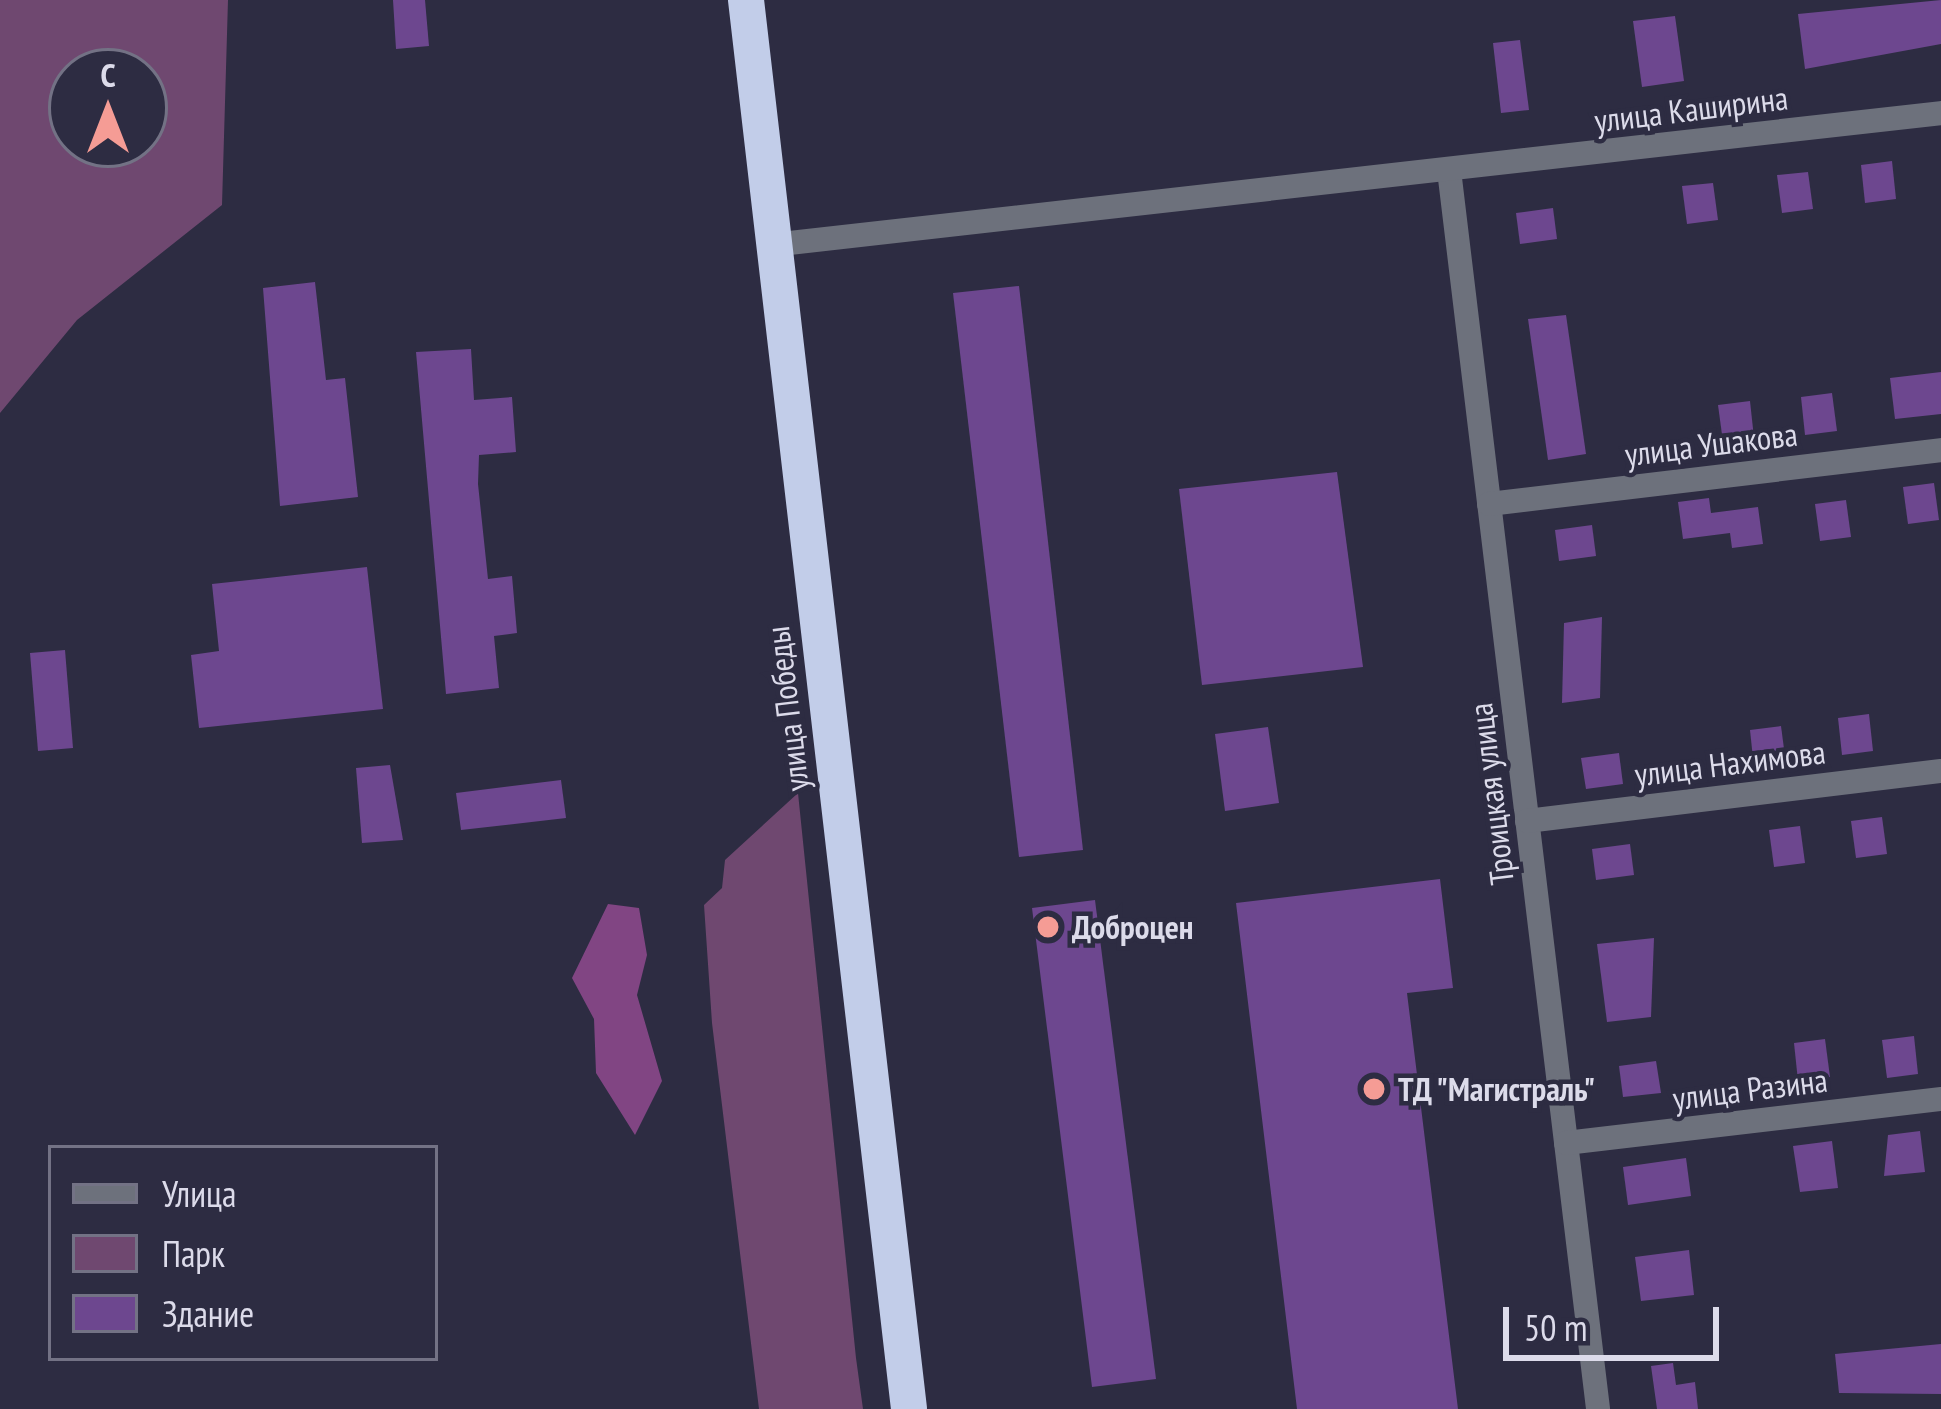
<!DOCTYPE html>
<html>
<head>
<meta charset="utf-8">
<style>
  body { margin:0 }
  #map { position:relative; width:1941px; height:1409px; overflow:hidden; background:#2d2c42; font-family:"PT Sans Narrow",sans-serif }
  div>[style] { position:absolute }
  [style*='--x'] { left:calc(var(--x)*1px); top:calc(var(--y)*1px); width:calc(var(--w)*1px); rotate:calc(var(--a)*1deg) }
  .green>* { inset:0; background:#6f4870 }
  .forest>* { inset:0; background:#814583 }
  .building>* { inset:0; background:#6d478f }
  .street>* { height:24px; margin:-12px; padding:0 12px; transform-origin:12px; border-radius:12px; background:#6d717c }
  .highway>* { height:36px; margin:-18px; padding:0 18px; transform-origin:18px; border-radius:18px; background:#c2cde9 }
  .dots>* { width:33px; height:33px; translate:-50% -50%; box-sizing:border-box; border:6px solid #2d2c42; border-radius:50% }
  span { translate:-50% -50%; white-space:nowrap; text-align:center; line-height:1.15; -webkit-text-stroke:9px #2d2c42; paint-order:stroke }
  .street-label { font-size:33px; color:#dcdbea }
  .poi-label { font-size:33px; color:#dcdbea; font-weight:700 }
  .left { translate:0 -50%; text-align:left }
  .legend { position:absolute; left:48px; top:1145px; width:390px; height:216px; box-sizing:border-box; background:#2d2c42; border:3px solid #737285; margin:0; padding:15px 21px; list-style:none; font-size:36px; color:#dcdbea }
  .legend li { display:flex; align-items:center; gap:24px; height:60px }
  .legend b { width:60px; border:3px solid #737285 }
  .north { position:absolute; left:48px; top:48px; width:120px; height:120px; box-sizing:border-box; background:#2d2c42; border:3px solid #737285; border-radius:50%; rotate:0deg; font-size:33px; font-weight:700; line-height:48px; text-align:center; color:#dcdbea }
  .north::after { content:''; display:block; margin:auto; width:42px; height:54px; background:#f59c95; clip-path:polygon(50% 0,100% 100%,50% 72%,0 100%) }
  .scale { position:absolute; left:1503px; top:1307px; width:216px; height:54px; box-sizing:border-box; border:6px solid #dcdbea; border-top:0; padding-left:15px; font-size:36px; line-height:42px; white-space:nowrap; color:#dcdbea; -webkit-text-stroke:9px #2d2c42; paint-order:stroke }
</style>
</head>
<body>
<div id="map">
  <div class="green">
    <div style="clip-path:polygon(evenodd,0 0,228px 0,222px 205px,77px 320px,0 413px,0 0,72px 72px,144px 72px,144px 144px,72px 144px,72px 72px)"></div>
    <div style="clip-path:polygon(798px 793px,856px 1358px,863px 1409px,759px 1409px,712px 1023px,704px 905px,722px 888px,725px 860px)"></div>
  </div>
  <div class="forest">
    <div style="clip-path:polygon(608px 904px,639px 908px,647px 955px,637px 995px,662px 1081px,635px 1135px,596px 1073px,594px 1019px,572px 978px)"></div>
  </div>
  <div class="building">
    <div style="clip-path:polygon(393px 0,425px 0,429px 46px,396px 49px)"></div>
    <div style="clip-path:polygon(1941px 0,1941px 44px,1805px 69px,1798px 14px)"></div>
    <div style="clip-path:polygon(1675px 16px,1684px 81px,1642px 87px,1633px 21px)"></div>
    <div style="clip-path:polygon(1520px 40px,1529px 110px,1501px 113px,1493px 43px)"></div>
    <div style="clip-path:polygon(1892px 161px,1896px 199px,1865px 203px,1861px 165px)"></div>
    <div style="clip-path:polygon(1808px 172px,1813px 209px,1782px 213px,1777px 175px)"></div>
    <div style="clip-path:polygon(1713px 183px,1718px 220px,1687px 224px,1682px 186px)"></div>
    <div style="clip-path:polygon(1553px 208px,1557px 239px,1520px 244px,1516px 213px)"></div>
    <div style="clip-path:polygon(315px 282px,326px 380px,345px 378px,358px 497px,280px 506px,263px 288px)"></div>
    <div style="clip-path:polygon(1019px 286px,1083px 850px,1019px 857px,953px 293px)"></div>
    <div style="clip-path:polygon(1566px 315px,1586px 454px,1548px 460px,1528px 319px)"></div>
    <div style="clip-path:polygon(471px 349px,474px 400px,512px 397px,516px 452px,479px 455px,478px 484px,488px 579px,512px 576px,517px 633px,494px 636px,499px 688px,446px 694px,416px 352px)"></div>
    <div style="clip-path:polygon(1941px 372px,1941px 414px,1895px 419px,1890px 378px)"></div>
    <div style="clip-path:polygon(1832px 393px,1837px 431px,1805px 435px,1801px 397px)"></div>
    <div style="clip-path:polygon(1750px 401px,1754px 438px,1723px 442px,1718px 405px)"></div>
    <div style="clip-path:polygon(1337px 472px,1363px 667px,1202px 685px,1179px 489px)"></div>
    <div style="clip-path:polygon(1934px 483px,1939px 520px,1908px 524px,1903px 487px)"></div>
    <div style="clip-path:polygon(1709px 498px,1711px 513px,1758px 507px,1763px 544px,1732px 548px,1730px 533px,1683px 539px,1678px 502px)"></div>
    <div style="clip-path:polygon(1846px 500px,1851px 537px,1820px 541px,1815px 504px)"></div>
    <div style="clip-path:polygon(1592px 525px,1596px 556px,1559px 561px,1555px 530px)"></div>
    <div style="clip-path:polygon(367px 567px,383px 709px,199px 728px,191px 655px,219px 651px,212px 584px)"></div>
    <div style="clip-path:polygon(1602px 617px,1600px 698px,1562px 703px,1564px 623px)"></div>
    <div style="clip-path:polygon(65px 650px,73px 748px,38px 751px,30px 653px)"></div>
    <div style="clip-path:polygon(1869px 714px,1873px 751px,1842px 755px,1838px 718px)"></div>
    <div style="clip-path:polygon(1781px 726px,1786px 764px,1754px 768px,1750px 730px)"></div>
    <div style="clip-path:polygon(1268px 727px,1279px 803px,1225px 811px,1215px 734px)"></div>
    <div style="clip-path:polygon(1619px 753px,1623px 784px,1586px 789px,1581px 758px)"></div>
    <div style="clip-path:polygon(390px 765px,403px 840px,362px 843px,356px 768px)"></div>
    <div style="clip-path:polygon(561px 780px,566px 818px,461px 830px,456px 793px)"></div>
    <div style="clip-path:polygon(1882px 817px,1887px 854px,1856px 858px,1851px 821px)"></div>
    <div style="clip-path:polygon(1800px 826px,1805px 863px,1774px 867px,1769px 830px)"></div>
    <div style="clip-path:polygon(1630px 844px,1634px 875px,1596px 880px,1592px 849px)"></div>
    <div style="clip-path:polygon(1440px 879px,1453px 988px,1407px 993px,1458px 1409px,1297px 1409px,1236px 903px)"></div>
    <div style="clip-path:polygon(1095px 900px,1156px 1379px,1092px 1387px,1032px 908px)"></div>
    <div style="clip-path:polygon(1654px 938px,1651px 1017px,1607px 1022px,1597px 944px)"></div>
    <div style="clip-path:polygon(1914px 1036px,1918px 1074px,1887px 1078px,1882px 1040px)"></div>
    <div style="clip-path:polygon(1825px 1039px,1830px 1077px,1798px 1081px,1794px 1043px)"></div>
    <div style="clip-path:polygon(1656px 1061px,1661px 1093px,1623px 1097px,1619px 1066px)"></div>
    <div style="clip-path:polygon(1920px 1131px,1925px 1172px,1884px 1176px,1888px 1135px)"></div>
    <div style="clip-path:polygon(1832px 1141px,1838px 1188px,1800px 1192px,1793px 1146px)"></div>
    <div style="clip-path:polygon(1686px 1158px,1691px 1196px,1628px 1205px,1623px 1167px)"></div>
    <div style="clip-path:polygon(1689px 1250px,1694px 1295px,1641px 1301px,1635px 1257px)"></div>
    <div style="clip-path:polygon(1941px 1344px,1941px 1394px,1839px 1393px,1835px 1354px)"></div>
    <div style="clip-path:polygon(1673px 1363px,1676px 1385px,1695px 1382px,1698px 1409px,1657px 1409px,1651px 1366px)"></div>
  </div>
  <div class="street">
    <div style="--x:1449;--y:170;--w:1248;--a:83.14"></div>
    <div style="--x:772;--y:245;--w:1176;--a:-6.44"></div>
    <div style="--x:1489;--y:504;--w:455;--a:-6.8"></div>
    <div style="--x:1527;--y:821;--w:417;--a:-6.9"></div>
    <div style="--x:1566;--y:1143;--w:378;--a:-6.7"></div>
  </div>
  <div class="highway">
    <div style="--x:746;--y:0;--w:1418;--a:83.4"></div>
  </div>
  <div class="dots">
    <div style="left:1048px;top:927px;background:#f59c95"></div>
    <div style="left:1374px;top:1089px;background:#f59c95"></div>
  </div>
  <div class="street-label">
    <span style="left:1691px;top:109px;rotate:-7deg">улица Каширина</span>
    <span style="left:1711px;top:444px;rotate:-7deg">улица Ушакова</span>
    <span style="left:787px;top:709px;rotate:-97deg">улица Победы</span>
    <span style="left:1730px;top:763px;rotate:-7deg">улица Нахимова</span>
    <span style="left:1491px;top:794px;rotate:-97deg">Троицкая улица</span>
    <span style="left:1750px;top:1089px;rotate:-7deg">улица Разина</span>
  </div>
  <div class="poi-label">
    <span class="left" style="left:1072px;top:927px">Доброцен</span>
    <span class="left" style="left:1398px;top:1089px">ТД "Магистраль"</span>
  </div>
  <ul class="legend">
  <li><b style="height:15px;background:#6d717c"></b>Улица</li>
  <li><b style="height:33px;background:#6f4870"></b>Парк</li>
  <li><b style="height:33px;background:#6d478f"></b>Здание</li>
  </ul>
  <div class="north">С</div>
  <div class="scale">50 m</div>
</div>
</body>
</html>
